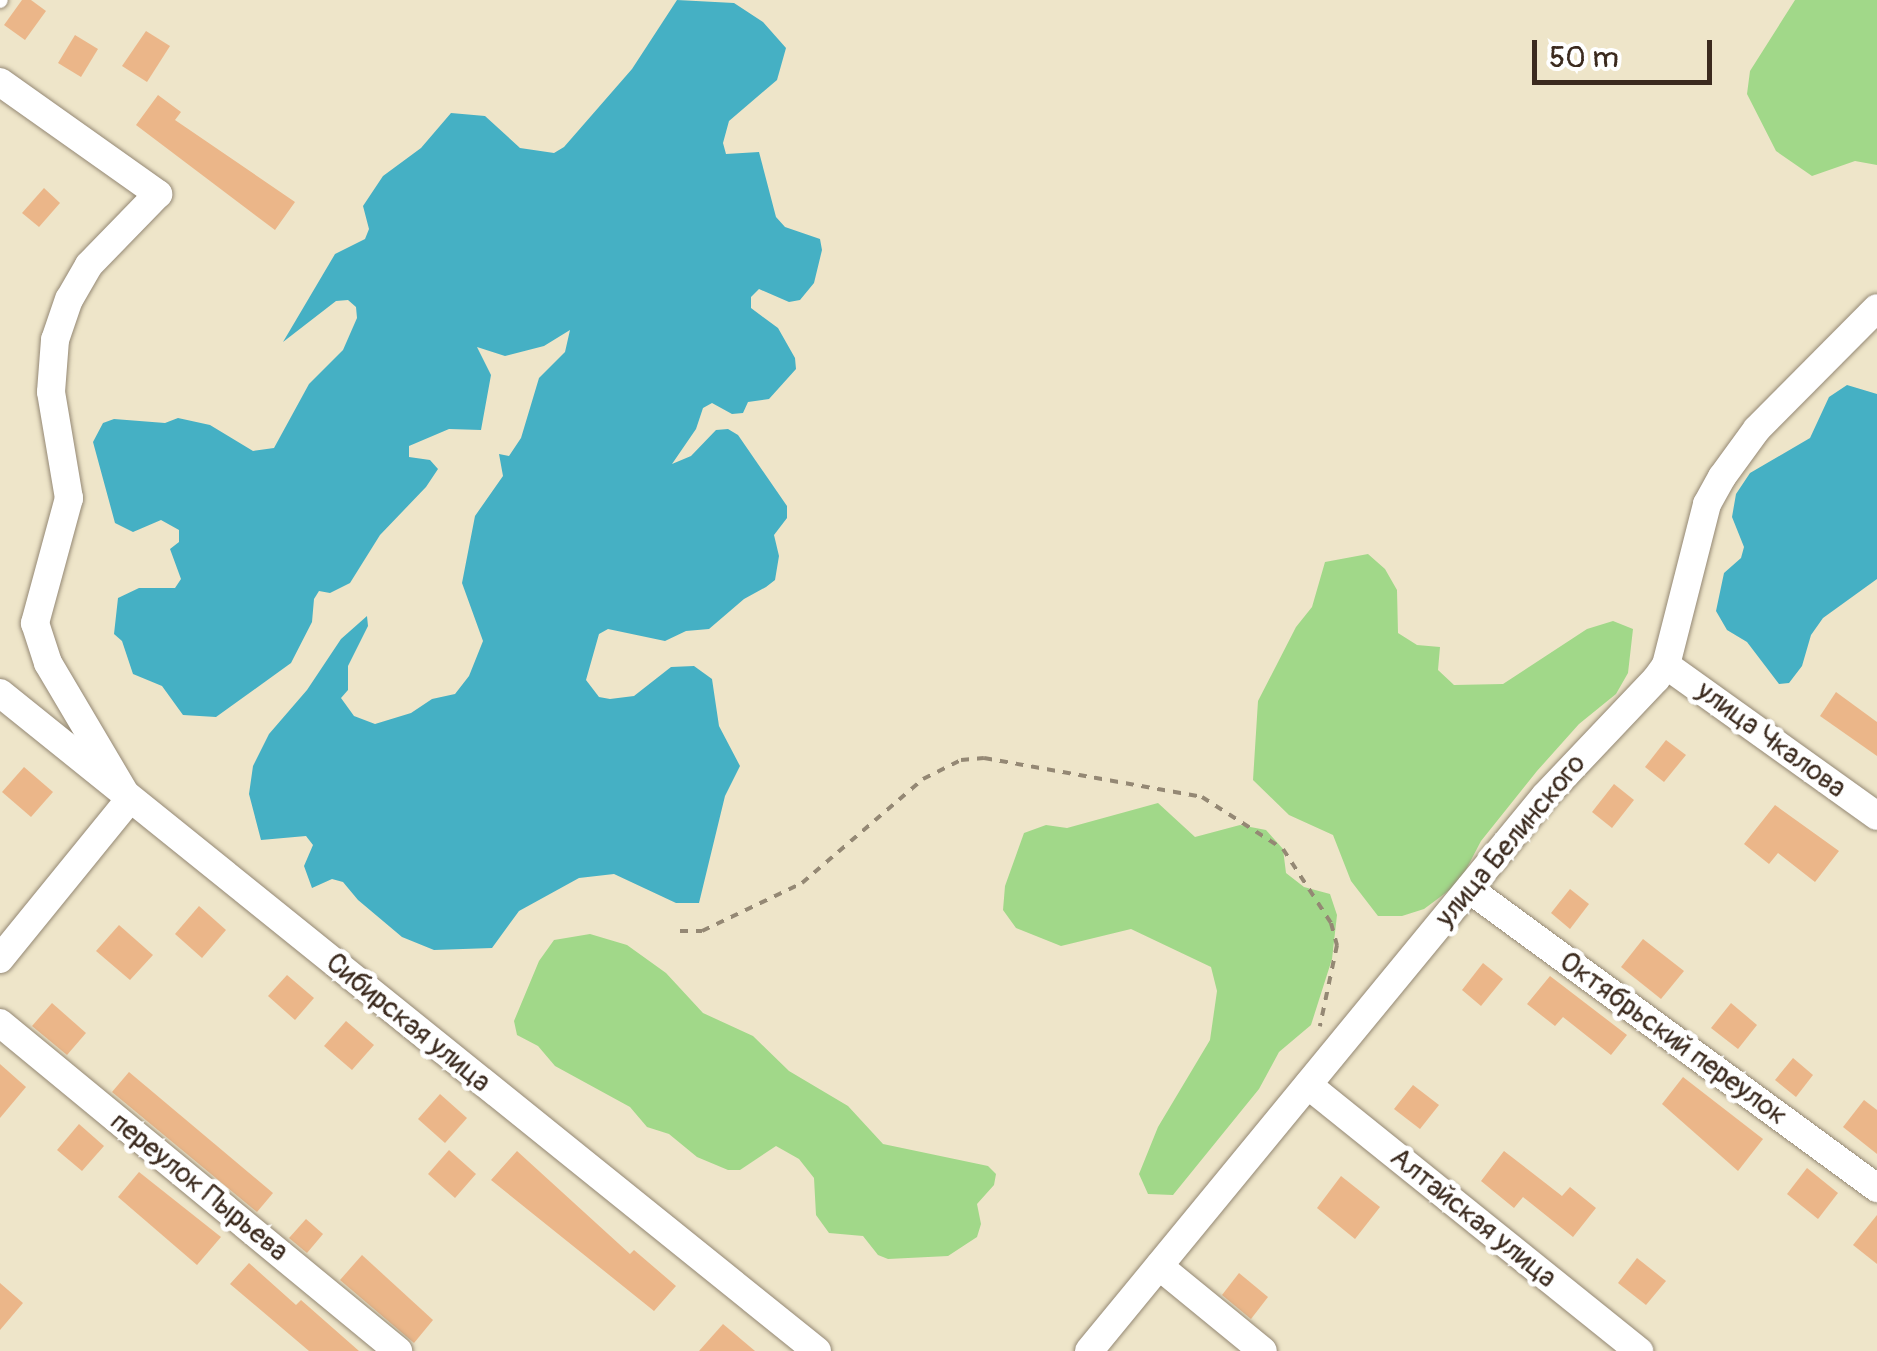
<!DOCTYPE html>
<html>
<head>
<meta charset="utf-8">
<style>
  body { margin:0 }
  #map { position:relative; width:1877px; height:1351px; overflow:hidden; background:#eee5c9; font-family:Pangolin,sans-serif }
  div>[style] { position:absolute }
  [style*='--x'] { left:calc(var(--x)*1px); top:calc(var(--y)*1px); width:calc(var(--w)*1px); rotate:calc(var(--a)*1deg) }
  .green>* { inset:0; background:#a1d889 }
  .water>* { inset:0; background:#45b0c4 }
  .building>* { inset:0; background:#ebb689 }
  .path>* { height:4px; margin-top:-2px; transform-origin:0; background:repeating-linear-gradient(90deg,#948874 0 8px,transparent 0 16px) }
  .roads { filter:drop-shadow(0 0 2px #948874) drop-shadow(0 0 2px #948874) }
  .service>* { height:14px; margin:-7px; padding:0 7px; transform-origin:7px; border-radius:7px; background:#fff }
  .minor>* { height:28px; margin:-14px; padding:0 14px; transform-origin:14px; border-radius:14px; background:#fff }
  span { translate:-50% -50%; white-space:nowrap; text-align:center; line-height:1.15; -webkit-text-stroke:10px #fff; paint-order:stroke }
  .street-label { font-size:28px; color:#3b2a1e }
  .scale { position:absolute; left:1532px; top:40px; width:180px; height:45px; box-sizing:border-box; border:5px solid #3b2a1e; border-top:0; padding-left:12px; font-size:30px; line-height:35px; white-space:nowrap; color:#3b2a1e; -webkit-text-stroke:8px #fff; paint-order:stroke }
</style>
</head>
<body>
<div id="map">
  <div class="green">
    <div style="clip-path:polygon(1795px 0,1877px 0,1877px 165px,1855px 161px,1812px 176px,1776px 151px,1747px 94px,1750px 71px)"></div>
    <div style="clip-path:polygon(1368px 554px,1385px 569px,1397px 590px,1398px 633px,1417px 645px,1440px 647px,1438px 670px,1454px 685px,1503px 684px,1587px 629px,1613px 621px,1633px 629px,1628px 673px,1616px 694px,1579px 724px,1537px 771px,1481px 841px,1459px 883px,1424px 909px,1402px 916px,1378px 916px,1351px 881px,1333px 835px,1289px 815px,1253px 780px,1258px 701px,1296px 627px,1312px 607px,1325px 562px)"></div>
    <div style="clip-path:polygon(1158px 803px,1195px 837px,1240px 825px,1266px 830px,1283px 849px,1286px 873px,1304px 887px,1330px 894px,1337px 915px,1332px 959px,1311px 1025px,1279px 1052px,1259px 1089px,1173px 1195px,1148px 1194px,1139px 1174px,1158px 1127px,1210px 1040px,1217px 991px,1211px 967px,1131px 929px,1061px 946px,1016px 928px,1003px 910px,1005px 886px,1024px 833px,1046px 825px,1067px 828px)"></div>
    <div style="clip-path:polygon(590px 934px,627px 945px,666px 973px,703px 1013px,753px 1036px,789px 1071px,848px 1106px,883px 1144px,988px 1166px,996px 1174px,994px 1185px,977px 1204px,981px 1224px,977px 1237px,948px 1256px,888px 1259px,878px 1255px,863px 1236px,829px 1233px,816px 1215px,814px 1178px,799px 1159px,776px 1146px,740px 1170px,728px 1170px,697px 1157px,669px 1134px,647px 1127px,630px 1107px,555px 1066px,538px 1046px,517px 1035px,514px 1021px,539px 961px,554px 940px)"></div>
  </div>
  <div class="water">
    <div style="clip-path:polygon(677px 0,734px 3px,763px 22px,786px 48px,777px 80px,729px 121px,723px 143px,726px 154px,759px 152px,776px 217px,785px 227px,820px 239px,822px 250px,814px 283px,800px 300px,789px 302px,759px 289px,751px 297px,751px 308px,778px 328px,795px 358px,796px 369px,769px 399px,748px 402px,743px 413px,732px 414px,712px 403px,703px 408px,696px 429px,672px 464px,691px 456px,716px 430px,728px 429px,738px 435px,787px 506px,787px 518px,774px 535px,779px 556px,775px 580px,766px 587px,744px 599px,709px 629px,686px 631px,665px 641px,608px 629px,599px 634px,586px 680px,599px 697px,610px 699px,634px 696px,671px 667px,694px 666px,712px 679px,719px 726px,740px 766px,725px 796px,699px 903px,676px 903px,614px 874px,579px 878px,519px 911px,492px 948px,434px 950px,402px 937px,358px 900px,343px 882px,332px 879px,312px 888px,304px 866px,313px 845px,306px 836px,261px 840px,249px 794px,253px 766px,269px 734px,307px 690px,341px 639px,367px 616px,368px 626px,348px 666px,348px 690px,341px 698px,354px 716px,375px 724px,411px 713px,432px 699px,455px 694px,469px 676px,483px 641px,462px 583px,475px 516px,503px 476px,499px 454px,509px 456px,521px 438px,539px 378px,565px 352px,570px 330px,544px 346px,505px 356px,477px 347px,491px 375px,481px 430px,449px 429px,409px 446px,409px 457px,430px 460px,438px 469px,426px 487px,380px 535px,350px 583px,330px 593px,319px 591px,314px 599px,312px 622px,291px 663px,216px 717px,183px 715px,162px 686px,133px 674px,122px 641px,114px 634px,118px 598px,139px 588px,175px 588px,181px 579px,170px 549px,179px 542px,179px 530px,161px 520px,133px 532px,115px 523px,93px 442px,103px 423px,114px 419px,165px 423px,178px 418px,210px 425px,253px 451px,274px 448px,309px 384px,343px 350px,357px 318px,356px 307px,348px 300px,336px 301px,283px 342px,335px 254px,365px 239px,369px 229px,363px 206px,383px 176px,421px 148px,451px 113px,485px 116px,520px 148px,554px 153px,564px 147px,632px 69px)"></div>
    <div style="clip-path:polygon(1847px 385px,1877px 394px,1877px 579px,1823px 618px,1811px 635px,1802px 666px,1789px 683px,1779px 684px,1747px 642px,1727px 630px,1716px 611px,1724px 573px,1741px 558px,1744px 547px,1732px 517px,1736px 494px,1750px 473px,1810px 438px,1829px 397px)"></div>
  </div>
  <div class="building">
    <div style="clip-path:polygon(22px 0,31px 0,46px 11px,25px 40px,4px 25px)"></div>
    <div style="clip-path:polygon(146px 31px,170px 46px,147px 82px,122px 66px)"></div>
    <div style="clip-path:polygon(75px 35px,98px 49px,81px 77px,58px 63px)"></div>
    <div style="clip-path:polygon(158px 95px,181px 112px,175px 120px,295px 202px,275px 230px,136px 125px)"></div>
    <div style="clip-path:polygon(44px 188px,60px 203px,39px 227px,22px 213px)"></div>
    <div style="clip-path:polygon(1836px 692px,1877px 722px,1877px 756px,1820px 716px)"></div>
    <div style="clip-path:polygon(1666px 740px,1686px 755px,1664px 782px,1645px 767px)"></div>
    <div style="clip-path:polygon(24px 767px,53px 792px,31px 817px,2px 792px)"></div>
    <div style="clip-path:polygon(1614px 784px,1634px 800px,1612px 828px,1592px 812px)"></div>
    <div style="clip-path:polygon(1775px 805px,1839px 851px,1815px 882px,1778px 853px,1769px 864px,1744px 844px)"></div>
    <div style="clip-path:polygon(1570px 889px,1589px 904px,1570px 929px,1551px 913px)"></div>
    <div style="clip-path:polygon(199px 906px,226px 930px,202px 958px,175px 934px)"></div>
    <div style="clip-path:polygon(119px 925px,153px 955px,130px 980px,96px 951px)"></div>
    <div style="clip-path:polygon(1643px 939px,1684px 971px,1661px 999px,1621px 967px)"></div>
    <div style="clip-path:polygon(1483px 963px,1503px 979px,1481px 1006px,1462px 990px)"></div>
    <div style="clip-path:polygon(287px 975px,314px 998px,295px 1020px,268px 996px)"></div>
    <div style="clip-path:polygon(1550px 976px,1627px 1035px,1611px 1055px,1563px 1017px,1555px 1026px,1527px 1004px)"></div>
    <div style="clip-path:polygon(52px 1003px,86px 1033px,67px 1055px,32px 1026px)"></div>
    <div style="clip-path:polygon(1731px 1003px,1757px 1025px,1738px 1049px,1711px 1028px)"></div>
    <div style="clip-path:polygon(346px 1021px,374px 1045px,352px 1070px,324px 1046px)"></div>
    <div style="clip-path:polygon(1793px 1058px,1813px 1075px,1796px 1097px,1775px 1080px)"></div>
    <div style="clip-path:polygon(0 1064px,26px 1087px,0 1118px)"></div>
    <div style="clip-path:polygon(129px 1072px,273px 1193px,257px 1212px,112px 1092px)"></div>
    <div style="clip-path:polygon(1683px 1077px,1763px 1139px,1738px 1171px,1662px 1104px)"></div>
    <div style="clip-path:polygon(1413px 1085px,1439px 1105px,1420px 1129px,1394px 1109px)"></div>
    <div style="clip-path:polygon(440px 1094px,467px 1118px,445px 1143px,418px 1119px)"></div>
    <div style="clip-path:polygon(1864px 1100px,1877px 1110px,1877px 1154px,1843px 1127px)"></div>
    <div style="clip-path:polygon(79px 1124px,104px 1146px,82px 1171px,57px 1150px)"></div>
    <div style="clip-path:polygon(449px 1150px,476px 1174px,455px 1198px,428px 1174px)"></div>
    <div style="clip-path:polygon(517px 1151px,630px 1254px,634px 1250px,676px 1286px,654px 1311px,491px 1180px)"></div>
    <div style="clip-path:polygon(1504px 1151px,1562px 1196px,1570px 1187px,1596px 1208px,1573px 1237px,1523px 1197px,1514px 1208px,1481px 1181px)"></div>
    <div style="clip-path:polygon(1807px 1168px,1838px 1193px,1818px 1219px,1787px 1194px)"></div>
    <div style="clip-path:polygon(139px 1172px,221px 1237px,197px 1265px,118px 1197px)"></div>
    <div style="clip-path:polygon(1341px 1176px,1380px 1207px,1355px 1239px,1317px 1208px)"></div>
    <div style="clip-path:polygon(1877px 1215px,1877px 1264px,1853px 1245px)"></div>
    <div style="clip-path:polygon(306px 1219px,323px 1234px,307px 1253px,289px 1238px)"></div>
    <div style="clip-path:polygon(362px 1255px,433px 1320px,414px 1343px,340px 1280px)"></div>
    <div style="clip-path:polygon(1637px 1258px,1666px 1281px,1646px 1305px,1618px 1283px)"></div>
    <div style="clip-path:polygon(249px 1263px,296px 1305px,301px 1300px,359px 1351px,309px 1351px,230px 1284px)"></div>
    <div style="clip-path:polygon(1239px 1273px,1268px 1297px,1251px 1319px,1222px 1295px)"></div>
    <div style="clip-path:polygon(0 1283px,23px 1303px,0 1330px)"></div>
    <div style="clip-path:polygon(723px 1324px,755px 1351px,699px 1351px)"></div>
  </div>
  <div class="path">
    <div style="--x:680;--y:931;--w:22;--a:0"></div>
    <div style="--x:702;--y:931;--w:111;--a:-25.6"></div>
    <div style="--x:802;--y:883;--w:160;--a:-40.7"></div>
    <div style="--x:923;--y:779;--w:42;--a:-26.6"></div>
    <div style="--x:961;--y:760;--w:23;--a:-5"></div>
    <div style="--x:984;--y:758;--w:221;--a:10.1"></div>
    <div style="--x:1202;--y:797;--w:96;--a:32.7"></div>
    <div style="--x:1283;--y:849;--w:88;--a:57"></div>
    <div style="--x:1331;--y:923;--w:23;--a:75"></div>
    <div style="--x:1337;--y:945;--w:83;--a:101.9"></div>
  </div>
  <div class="roads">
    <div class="service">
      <div style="--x:0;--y:1;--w:1;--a:-45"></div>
    </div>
    <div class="minor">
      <div style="--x:0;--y:82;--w:194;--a:35.3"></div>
      <div style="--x:158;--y:194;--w:99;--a:134.2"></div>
      <div style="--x:89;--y:265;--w:39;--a:120"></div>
      <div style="--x:69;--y:299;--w:43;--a:108.9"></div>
      <div style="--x:55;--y:340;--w:52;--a:94.4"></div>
      <div style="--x:51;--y:392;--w:108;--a:80.4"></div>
      <div style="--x:69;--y:498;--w:130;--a:105.2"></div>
      <div style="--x:35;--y:623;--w:42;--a:72"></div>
      <div style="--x:48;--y:663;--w:159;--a:59.4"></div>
      <div style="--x:129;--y:800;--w:205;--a:129.1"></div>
      <div style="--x:1666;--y:665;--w:259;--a:35.6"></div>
      <div style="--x:0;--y:693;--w:1049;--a:38.85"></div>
      <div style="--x:1469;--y:889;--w:506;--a:36.24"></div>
      <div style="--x:0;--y:1023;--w:516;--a:39.49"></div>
      <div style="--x:1308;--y:1085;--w:425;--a:38.8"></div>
      <div style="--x:1159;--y:1266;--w:134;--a:39.3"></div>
      <div style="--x:1089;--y:1351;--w:718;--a:-50.59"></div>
      <div style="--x:1545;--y:796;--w:161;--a:-46.5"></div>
      <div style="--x:1656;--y:679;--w:17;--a:-54"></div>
      <div style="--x:1666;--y:665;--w:166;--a:-75.7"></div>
      <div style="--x:1707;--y:504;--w:31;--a:-61"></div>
      <div style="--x:1722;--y:477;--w:59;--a:-53.9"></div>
      <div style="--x:1757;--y:429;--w:170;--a:-45.2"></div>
    </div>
  </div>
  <div class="street-label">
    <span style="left:1771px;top:740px;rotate:36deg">улица Чкалова</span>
    <span style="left:1511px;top:841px;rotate:-50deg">улица Белинского</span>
    <span style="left:408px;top:1023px;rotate:39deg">Сибирская улица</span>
    <span style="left:1673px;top:1039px;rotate:36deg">Октябрьский переулок</span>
    <span style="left:199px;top:1187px;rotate:39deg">переулок Пырьева</span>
    <span style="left:1473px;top:1218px;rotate:39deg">Алтайская улица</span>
  </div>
  <div class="scale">50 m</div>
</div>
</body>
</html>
